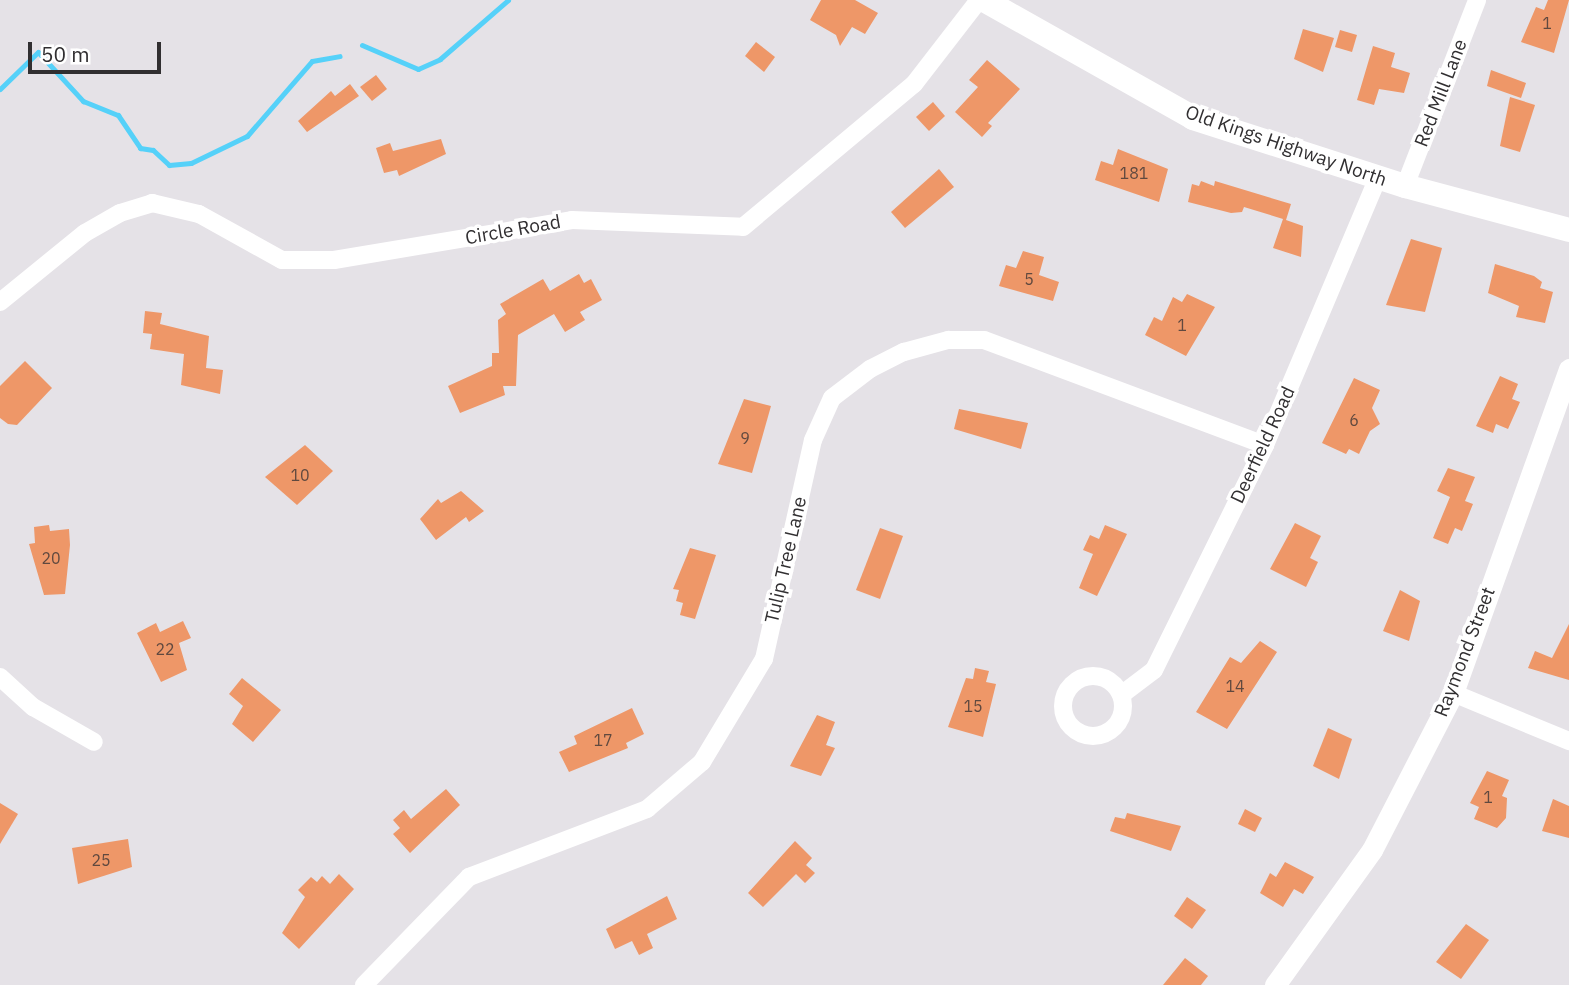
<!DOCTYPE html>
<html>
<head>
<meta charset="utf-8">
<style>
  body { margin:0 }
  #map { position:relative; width:1569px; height:985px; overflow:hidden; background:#e5e2e7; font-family:"IBM Plex Sans",sans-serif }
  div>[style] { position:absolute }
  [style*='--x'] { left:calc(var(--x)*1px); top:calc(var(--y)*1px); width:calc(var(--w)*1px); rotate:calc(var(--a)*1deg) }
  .stream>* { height:5px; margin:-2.5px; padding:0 2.5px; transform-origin:2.5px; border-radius:2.5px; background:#55d1f9 }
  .building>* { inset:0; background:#ee9768 }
  .minor>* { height:18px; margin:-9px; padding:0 9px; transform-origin:9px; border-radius:9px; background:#fff }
  .minor>.ring { margin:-9px; padding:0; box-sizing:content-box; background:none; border:18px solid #fff; border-radius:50% }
  .tertiary>* { height:21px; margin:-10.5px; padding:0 10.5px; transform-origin:10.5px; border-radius:10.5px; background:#fff }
  .secondary>* { height:24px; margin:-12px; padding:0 12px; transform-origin:12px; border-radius:12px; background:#fff }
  span { translate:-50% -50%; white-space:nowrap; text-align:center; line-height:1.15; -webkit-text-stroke:7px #fff; paint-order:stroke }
  .number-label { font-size:16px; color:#60493f }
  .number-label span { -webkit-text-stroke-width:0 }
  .street-label { font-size:19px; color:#312f31 }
  .scale { position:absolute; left:28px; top:42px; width:133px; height:32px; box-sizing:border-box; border:4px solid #312f31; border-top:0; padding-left:9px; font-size:21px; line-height:24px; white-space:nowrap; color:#312f31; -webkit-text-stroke:5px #fff; paint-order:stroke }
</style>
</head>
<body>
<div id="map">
  <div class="stream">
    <div style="--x:362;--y:45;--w:61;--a:23.2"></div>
    <div style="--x:418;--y:69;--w:24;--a:-24"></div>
    <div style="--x:440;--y:59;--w:90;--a:-40.9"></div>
    <div style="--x:0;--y:89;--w:53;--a:-44.2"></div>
    <div style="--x:38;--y:52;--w:67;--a:47.4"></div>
    <div style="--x:83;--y:101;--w:38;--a:22"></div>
    <div style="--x:118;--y:115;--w:40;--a:56"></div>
    <div style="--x:140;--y:148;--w:13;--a:9"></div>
    <div style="--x:153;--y:150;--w:22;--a:43"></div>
    <div style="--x:169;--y:165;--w:22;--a:-5"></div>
    <div style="--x:191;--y:163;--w:62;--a:-25.7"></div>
    <div style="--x:247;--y:136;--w:99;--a:-49.1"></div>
    <div style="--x:312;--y:61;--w:28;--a:-10"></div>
  </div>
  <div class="building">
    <div style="clip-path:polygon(821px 0,855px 0,878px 13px,865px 34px,852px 27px,840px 46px,836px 35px,810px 20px)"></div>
    <div style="clip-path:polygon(1548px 0,1569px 0,1554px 53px,1521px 42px,1536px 7px,1544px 10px)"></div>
    <div style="clip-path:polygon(1303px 29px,1334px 38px,1323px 72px,1294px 59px)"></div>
    <div style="clip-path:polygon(1340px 30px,1357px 35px,1352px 52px,1335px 47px)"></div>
    <div style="clip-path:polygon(756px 42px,775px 57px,764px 72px,745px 56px)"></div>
    <div style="clip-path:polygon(1373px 46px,1395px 53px,1391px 67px,1410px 73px,1404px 93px,1379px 89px,1374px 105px,1357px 100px)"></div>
    <div style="clip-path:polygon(987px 60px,1020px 89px,988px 123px,992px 126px,982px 137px,955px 112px,978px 87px,969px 80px)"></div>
    <div style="clip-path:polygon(1491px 70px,1526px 83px,1521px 98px,1487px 86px)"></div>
    <div style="clip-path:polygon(376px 75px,387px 89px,372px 101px,360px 87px)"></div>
    <div style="clip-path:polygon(350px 84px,359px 96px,307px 132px,298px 121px,331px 91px,335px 96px)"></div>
    <div style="clip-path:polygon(1510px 97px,1535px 105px,1520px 152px,1500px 146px)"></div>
    <div style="clip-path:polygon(933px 102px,945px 116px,929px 131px,916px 117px)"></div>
    <div style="clip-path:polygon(441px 139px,446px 154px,399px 176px,397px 170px,384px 173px,376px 148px,390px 143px,393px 151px)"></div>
    <div style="clip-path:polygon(1118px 149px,1168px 169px,1159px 202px,1095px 180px,1101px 161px,1113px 165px)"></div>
    <div style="clip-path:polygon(939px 169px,954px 187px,905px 228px,891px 212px)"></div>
    <div style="clip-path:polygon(1201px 181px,1214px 186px,1215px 181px,1291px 204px,1286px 220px,1303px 226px,1301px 257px,1273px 248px,1283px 219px,1244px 207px,1242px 212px,1231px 213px,1188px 202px,1192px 184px,1199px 186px)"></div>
    <div style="clip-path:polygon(1411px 239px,1442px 248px,1425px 312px,1386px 305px)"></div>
    <div style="clip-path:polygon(1023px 251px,1044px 257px,1039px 275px,1059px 282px,1053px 301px,999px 286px,1006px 265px,1016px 268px)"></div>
    <div style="clip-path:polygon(1495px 264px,1534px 276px,1542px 282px,1540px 288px,1553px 292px,1545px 323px,1516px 317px,1519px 306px,1488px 293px)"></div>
    <div style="clip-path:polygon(579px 274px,584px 283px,591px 279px,602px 300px,580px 312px,585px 320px,565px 332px,554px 314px,518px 335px,516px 386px,503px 386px,505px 395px,460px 413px,448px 386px,492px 366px,492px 353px,499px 353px,498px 320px,506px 314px,500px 304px,543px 279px,550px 291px)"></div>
    <div style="clip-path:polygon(1187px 294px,1215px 307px,1186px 356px,1145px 335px,1154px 317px,1162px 321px,1173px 297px,1182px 302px)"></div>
    <div style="clip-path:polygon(145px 311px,162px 313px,160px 324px,209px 336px,206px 368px,223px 370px,220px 394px,181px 385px,184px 354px,150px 349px,152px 334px,143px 333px)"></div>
    <div style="clip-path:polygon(25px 361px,52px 388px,17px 425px,8px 424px,0 418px,0 386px)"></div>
    <div style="clip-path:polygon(1500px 376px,1518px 384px,1512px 399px,1520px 402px,1508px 429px,1496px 424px,1493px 433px,1476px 426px)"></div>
    <div style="clip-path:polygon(1354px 378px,1380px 390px,1372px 408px,1380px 424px,1370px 431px,1359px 454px,1349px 449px,1346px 454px,1322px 443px)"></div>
    <div style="clip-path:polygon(744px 399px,771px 406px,752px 473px,718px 464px)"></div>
    <div style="clip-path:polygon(959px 409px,1028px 423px,1021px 449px,954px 429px)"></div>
    <div style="clip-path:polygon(305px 445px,333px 471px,297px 505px,265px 477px)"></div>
    <div style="clip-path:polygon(1448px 468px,1475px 477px,1465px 501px,1473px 504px,1462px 531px,1455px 528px,1448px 544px,1433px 538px,1450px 497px,1437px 491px)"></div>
    <div style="clip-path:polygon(461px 491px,484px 511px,469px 522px,466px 517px,436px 540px,420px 519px,438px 499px,441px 503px)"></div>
    <div style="clip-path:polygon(1295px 523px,1321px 536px,1310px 558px,1318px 562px,1306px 587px,1270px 569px)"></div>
    <div style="clip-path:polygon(49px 525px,50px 531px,69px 529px,70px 545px,65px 594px,44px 595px,29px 544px,35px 543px,34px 527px)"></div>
    <div style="clip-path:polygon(1105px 525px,1127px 534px,1097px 596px,1079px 588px,1093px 554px,1083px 550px,1090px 535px,1099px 539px)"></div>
    <div style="clip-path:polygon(880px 528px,903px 536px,880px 599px,856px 590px)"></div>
    <div style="clip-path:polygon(690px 548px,716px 555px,695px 619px,680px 615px,683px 603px,676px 601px,679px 590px,673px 589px)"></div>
    <div style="clip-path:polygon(1400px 590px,1420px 601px,1409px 641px,1383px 631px)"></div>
    <div style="clip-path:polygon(183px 621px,191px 638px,179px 643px,187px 670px,161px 682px,137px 633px,156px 623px,160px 632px)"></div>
    <div style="clip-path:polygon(1569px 624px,1569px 680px,1528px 668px,1535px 651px,1552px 658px)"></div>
    <div style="clip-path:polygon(1260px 641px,1277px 652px,1227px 729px,1196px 712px,1230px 657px,1241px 663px)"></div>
    <div style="clip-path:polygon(975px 668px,989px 671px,986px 682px,996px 684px,983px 737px,948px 727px,966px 678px,973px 679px)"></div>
    <div style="clip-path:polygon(242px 678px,281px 710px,253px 742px,232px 724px,243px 706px,229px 694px)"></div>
    <div style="clip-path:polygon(632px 708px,644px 734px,626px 743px,628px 748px,569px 772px,559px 752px,577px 744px,574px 736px)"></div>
    <div style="clip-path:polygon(817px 715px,835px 722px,826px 745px,835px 748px,821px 776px,790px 766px)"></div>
    <div style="clip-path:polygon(1328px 728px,1352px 739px,1339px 779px,1313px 766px)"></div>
    <div style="clip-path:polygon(1487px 771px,1509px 780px,1502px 796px,1507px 798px,1506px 818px,1497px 828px,1474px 819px,1479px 807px,1470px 803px)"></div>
    <div style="clip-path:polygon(446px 789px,460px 805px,410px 853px,393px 834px,400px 828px,393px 820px,404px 810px,411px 819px)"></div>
    <div style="clip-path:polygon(1553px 799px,1569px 806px,1569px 838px,1542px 831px)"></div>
    <div style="clip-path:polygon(0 803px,18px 814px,0 844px)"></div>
    <div style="clip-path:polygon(1245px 809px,1262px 818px,1255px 832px,1238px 824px)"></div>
    <div style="clip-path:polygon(1127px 813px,1181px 826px,1171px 851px,1110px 831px,1115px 817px,1125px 819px)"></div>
    <div style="clip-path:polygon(128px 839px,132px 867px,78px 884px,72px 848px)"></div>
    <div style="clip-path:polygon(795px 841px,812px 858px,806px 865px,815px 873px,805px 883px,796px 874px,763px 907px,748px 893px)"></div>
    <div style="clip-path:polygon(1285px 862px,1314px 877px,1303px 894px,1294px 889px,1283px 907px,1260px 893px,1270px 873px,1276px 877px)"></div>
    <div style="clip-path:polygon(339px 874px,354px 889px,299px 949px,282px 933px,305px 897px,298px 890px,311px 877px,317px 882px,322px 876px,330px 884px)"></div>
    <div style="clip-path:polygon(667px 896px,677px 919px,647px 934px,653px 948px,639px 955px,632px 941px,615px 949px,606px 929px)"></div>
    <div style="clip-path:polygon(1187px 897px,1206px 910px,1192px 929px,1174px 916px)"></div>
    <div style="clip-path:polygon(1466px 924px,1489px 940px,1461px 979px,1436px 962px)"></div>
    <div style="clip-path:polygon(1185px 958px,1208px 976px,1201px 985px,1163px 985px)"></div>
  </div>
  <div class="minor">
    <div style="--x:1405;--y:186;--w:199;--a:-68.8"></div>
    <div style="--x:0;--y:302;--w:109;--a:-39.1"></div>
    <div style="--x:85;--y:233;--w:40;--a:-29.7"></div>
    <div style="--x:120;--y:213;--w:34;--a:-17"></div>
    <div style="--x:152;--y:203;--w:48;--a:13.2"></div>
    <div style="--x:199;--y:214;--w:95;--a:29"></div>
    <div style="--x:282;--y:260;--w:52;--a:0"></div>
    <div style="--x:334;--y:260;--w:241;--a:-9.5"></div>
    <div style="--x:572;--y:220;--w:171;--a:2.3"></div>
    <div style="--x:743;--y:227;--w:223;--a:-39.9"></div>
    <div style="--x:914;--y:84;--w:106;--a:-52.3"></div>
    <div class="ring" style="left:1063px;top:676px;width:42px;height:42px"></div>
    <div style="--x:0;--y:677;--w:45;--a:42.3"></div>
    <div style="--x:33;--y:707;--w:70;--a:29.8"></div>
    <div style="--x:1453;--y:693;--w:126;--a:22.5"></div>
    <div style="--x:1121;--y:695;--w:41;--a:-37.1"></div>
    <div style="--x:1154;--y:670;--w:251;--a:-63.7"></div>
    <div style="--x:1265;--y:445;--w:290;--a:-67.1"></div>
    <div style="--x:364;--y:985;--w:151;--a:-45.8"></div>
    <div style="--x:469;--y:877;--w:191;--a:-20.9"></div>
    <div style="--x:647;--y:809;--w:72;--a:-40.5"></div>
    <div style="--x:702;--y:762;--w:120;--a:-59"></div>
    <div style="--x:764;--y:659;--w:224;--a:-77.4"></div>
    <div style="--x:813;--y:440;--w:46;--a:-65.7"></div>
    <div style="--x:832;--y:398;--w:48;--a:-37.3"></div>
    <div style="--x:870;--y:369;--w:38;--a:-27"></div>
    <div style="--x:904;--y:352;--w:46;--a:-15.3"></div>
    <div style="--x:948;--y:340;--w:36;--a:0"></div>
    <div style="--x:984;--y:340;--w:300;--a:20.5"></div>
  </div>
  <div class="tertiary">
    <div style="--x:1275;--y:985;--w:166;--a:-54.3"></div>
    <div style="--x:1372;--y:850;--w:177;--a:-62.7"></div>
    <div style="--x:1453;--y:693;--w:344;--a:-70.3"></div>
  </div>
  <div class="secondary">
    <div style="--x:984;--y:0;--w:240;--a:29.4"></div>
    <div style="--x:1193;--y:118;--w:223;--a:17.8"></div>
    <div style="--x:1405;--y:186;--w:170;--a:15"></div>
  </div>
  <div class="number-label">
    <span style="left:1547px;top:23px">1</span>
    <span style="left:1134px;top:173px">181</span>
    <span style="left:1029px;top:279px">5</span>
    <span style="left:1182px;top:325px">1</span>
    <span style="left:1354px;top:420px">6</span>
    <span style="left:745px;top:438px">9</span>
    <span style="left:300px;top:475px">10</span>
    <span style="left:51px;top:558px">20</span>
    <span style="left:165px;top:649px">22</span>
    <span style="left:1235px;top:686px">14</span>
    <span style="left:973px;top:706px">15</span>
    <span style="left:603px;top:740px">17</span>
    <span style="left:1488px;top:797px">1</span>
    <span style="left:101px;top:860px">25</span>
  </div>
  <div class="street-label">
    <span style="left:1441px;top:93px;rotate:-69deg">Red Mill Lane</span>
    <span style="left:1286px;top:146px;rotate:19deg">Old Kings Highway North</span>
    <span style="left:513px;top:230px;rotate:-10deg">Circle Road</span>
    <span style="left:1263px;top:445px;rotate:-65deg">Deerfield Road</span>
    <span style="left:786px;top:560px;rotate:-77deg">Tulip Tree Lane</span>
    <span style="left:1465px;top:652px;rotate:-69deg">Raymond Street</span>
  </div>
  <div class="scale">50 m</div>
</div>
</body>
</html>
